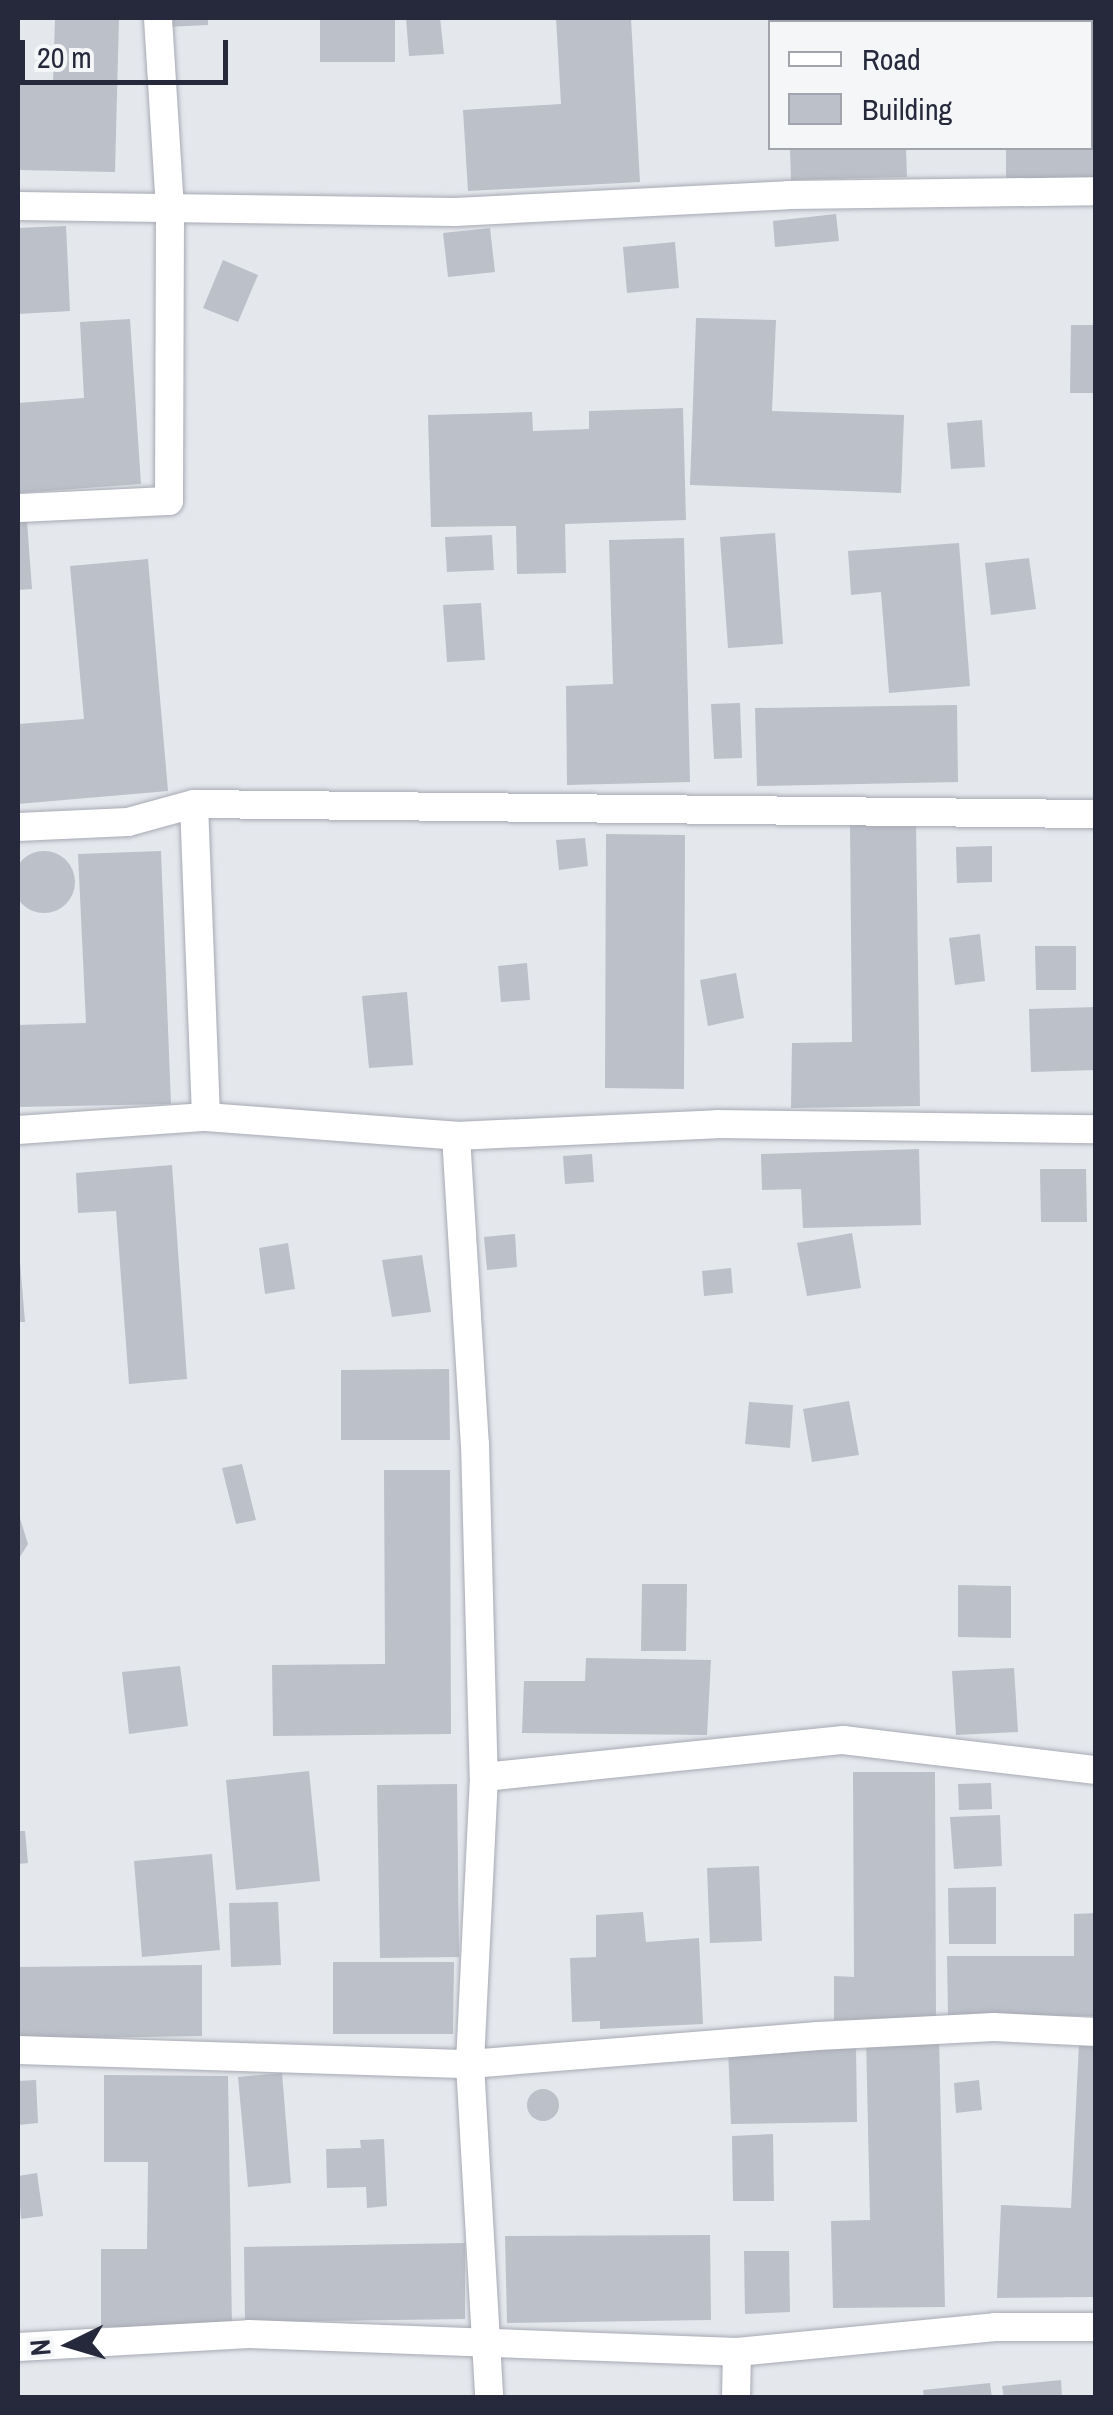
<!DOCTYPE html>
<html>
<head>
<meta charset="utf-8">
<style>
  body { margin:0 }
  #map { position:relative; width:1113px; height:2415px; overflow:hidden; background:#e4e7ec; font-family:"Archivo Narrow",sans-serif }
  div>[style] { position:absolute }
  [style*='--x'] { left:calc(var(--x)*1px); top:calc(var(--y)*1px); width:calc(var(--w)*1px); rotate:calc(var(--a)*1deg) }
  .building>* { inset:0; background:#bcc0c9 }
  .round { border-radius:50% }
  .roads { filter:drop-shadow(0 0 2px #a7aab3) drop-shadow(0 0 2px #a7aab3) }
  .minor>* { height:28px; margin:-14px; padding:0 14px; transform-origin:14px; border-radius:14px; background:#fff }
  span { translate:-50% -50%; white-space:nowrap; text-align:center; line-height:1.15; -webkit-text-stroke:9px #f4f6f8; paint-order:stroke }
  .frame { position:absolute; inset:0; border:20px solid #25293b; pointer-events:none }
  .legend { position:absolute; left:768px; top:20px; width:325px; height:130px; box-sizing:border-box; background:#f4f6f8; border:2px solid #a1a4ac; margin:0; padding:12px 18px; list-style:none; font-size:30px; color:#25293b }
  .legend li { display:flex; align-items:center; gap:20px; height:50px }
  .legend b { width:50px; border:2px solid #a1a4ac }
  .north { position:absolute; left:20px; top:2295px; width:100px; height:100px; -webkit-text-stroke:8px #f4f6f8; paint-order:stroke; rotate:265deg; font-size:28px; font-weight:700; line-height:40px; text-align:center; color:#25293b }
  .north::after { content:''; display:block; margin:auto; width:35px; height:45px; background:#25293b; clip-path:polygon(50% 0,100% 100%,50% 72%,0 100%) }
  .scale { position:absolute; left:20px; top:40px; width:208px; height:45px; box-sizing:border-box; border:5px solid #25293b; border-top:0; padding-left:12px; font-size:30px; line-height:35px; white-space:nowrap; color:#25293b; -webkit-text-stroke:8px #f4f6f8; paint-order:stroke }
</style>
</head>
<body>
<div id="map">
  <div class="building">
    <div style="clip-path:polygon(55px 18px,119px 18px,115px 172px,18px 170px,18px 83px,53px 84px)"></div>
    <div style="clip-path:polygon(166px 18px,208px 18px,208px 25px,166px 27px)"></div>
    <div style="clip-path:polygon(320px 18px,395px 18px,395px 62px,320px 62px)"></div>
    <div style="clip-path:polygon(406px 18px,440px 18px,444px 54px,409px 56px)"></div>
    <div style="clip-path:polygon(556px 18px,631px 18px,640px 182px,468px 191px,463px 110px,561px 104px)"></div>
    <div style="clip-path:polygon(1045px 18px,1096px 18px,1096px 179px,1006px 179px,1006px 148px,1090px 148px,1090px 22px)"></div>
    <div style="clip-path:polygon(790px 148px,906px 148px,907px 177px,791px 180px)"></div>
    <div style="clip-path:polygon(836px 214px,839px 241px,775px 247px,773px 221px)"></div>
    <div style="clip-path:polygon(66px 226px,70px 311px,18px 314px,18px 228px)"></div>
    <div style="clip-path:polygon(490px 228px,495px 272px,448px 277px,443px 233px)"></div>
    <div style="clip-path:polygon(675px 242px,679px 288px,627px 293px,623px 247px)"></div>
    <div style="clip-path:polygon(223px 260px,258px 275px,238px 322px,203px 308px)"></div>
    <div style="clip-path:polygon(696px 318px,776px 320px,772px 411px,904px 415px,901px 493px,690px 485px)"></div>
    <div style="clip-path:polygon(130px 319px,141px 484px,18px 493px,18px 403px,84px 398px,80px 322px)"></div>
    <div style="clip-path:polygon(1071px 325px,1096px 325px,1096px 393px,1070px 393px)"></div>
    <div style="clip-path:polygon(683px 408px,686px 520px,565px 524px,566px 573px,517px 574px,516px 526px,431px 527px,428px 415px,532px 412px,533px 431px,589px 429px,589px 411px)"></div>
    <div style="clip-path:polygon(982px 420px,985px 467px,951px 469px,947px 423px)"></div>
    <div style="clip-path:polygon(27px 521px,32px 589px,18px 590px,18px 522px)"></div>
    <div style="clip-path:polygon(775px 533px,783px 644px,728px 648px,720px 537px)"></div>
    <div style="clip-path:polygon(492px 535px,494px 570px,447px 572px,445px 537px)"></div>
    <div style="clip-path:polygon(684px 538px,690px 782px,567px 785px,566px 686px,613px 684px,609px 540px)"></div>
    <div style="clip-path:polygon(959px 543px,970px 686px,889px 693px,881px 592px,851px 595px,848px 551px)"></div>
    <div style="clip-path:polygon(1029px 558px,1036px 609px,991px 615px,985px 563px)"></div>
    <div style="clip-path:polygon(148px 559px,168px 791px,18px 804px,18px 724px,84px 719px,70px 566px)"></div>
    <div style="clip-path:polygon(481px 603px,485px 660px,447px 662px,443px 605px)"></div>
    <div style="clip-path:polygon(740px 703px,742px 758px,714px 759px,711px 704px)"></div>
    <div style="clip-path:polygon(957px 705px,958px 782px,757px 786px,755px 708px)"></div>
    <div style="clip-path:polygon(916px 824px,920px 1106px,791px 1108px,792px 1043px,852px 1042px,850px 825px)"></div>
    <div style="clip-path:polygon(606px 834px,685px 835px,684px 1089px,605px 1088px)"></div>
    <div style="clip-path:polygon(585px 838px,588px 866px,559px 870px,556px 840px)"></div>
    <div style="clip-path:polygon(992px 846px,992px 882px,957px 883px,956px 847px)"></div>
    <div style="clip-path:polygon(161px 851px,171px 1104px,18px 1107px,18px 1025px,86px 1023px,78px 854px)"></div>
    <div class="round" style="left:13px;top:851px;width:62px;height:62px"></div>
    <div style="clip-path:polygon(980px 934px,985px 981px,955px 985px,949px 938px)"></div>
    <div style="clip-path:polygon(1035px 946px,1076px 946px,1076px 990px,1036px 990px)"></div>
    <div style="clip-path:polygon(527px 963px,530px 1000px,501px 1002px,498px 966px)"></div>
    <div style="clip-path:polygon(736px 973px,744px 1018px,708px 1026px,700px 980px)"></div>
    <div style="clip-path:polygon(407px 992px,413px 1065px,369px 1068px,362px 996px)"></div>
    <div style="clip-path:polygon(1096px 1007px,1096px 1070px,1031px 1072px,1029px 1009px)"></div>
    <div style="clip-path:polygon(919px 1149px,921px 1225px,803px 1228px,801px 1189px,762px 1190px,761px 1154px)"></div>
    <div style="clip-path:polygon(592px 1154px,594px 1182px,565px 1184px,563px 1156px)"></div>
    <div style="clip-path:polygon(172px 1165px,187px 1379px,129px 1384px,116px 1211px,78px 1213px,76px 1173px)"></div>
    <div style="clip-path:polygon(1040px 1169px,1086px 1169px,1087px 1222px,1041px 1222px)"></div>
    <div style="clip-path:polygon(852px 1233px,861px 1288px,807px 1296px,797px 1243px)"></div>
    <div style="clip-path:polygon(515px 1234px,517px 1267px,487px 1270px,484px 1237px)"></div>
    <div style="clip-path:polygon(288px 1243px,295px 1289px,265px 1294px,259px 1248px)"></div>
    <div style="clip-path:polygon(422px 1255px,431px 1312px,392px 1317px,382px 1260px)"></div>
    <div style="clip-path:polygon(18px 1262px,20px 1262px,25px 1322px,18px 1322px)"></div>
    <div style="clip-path:polygon(731px 1268px,733px 1293px,704px 1296px,702px 1271px)"></div>
    <div style="clip-path:polygon(449px 1369px,450px 1440px,341px 1440px,341px 1370px)"></div>
    <div style="clip-path:polygon(849px 1401px,859px 1455px,812px 1462px,803px 1409px)"></div>
    <div style="clip-path:polygon(749px 1402px,793px 1405px,790px 1448px,745px 1444px)"></div>
    <div style="clip-path:polygon(242px 1464px,256px 1520px,236px 1524px,222px 1468px)"></div>
    <div style="clip-path:polygon(384px 1470px,450px 1470px,451px 1734px,273px 1736px,272px 1665px,385px 1664px)"></div>
    <div style="clip-path:polygon(18px 1512px,28px 1544px,18px 1560px)"></div>
    <div style="clip-path:polygon(642px 1584px,687px 1584px,686px 1651px,641px 1651px)"></div>
    <div style="clip-path:polygon(958px 1585px,1011px 1586px,1011px 1638px,958px 1637px)"></div>
    <div style="clip-path:polygon(586px 1658px,711px 1660px,707px 1735px,522px 1733px,524px 1681px,585px 1681px)"></div>
    <div style="clip-path:polygon(180px 1666px,188px 1726px,129px 1734px,122px 1672px)"></div>
    <div style="clip-path:polygon(1014px 1668px,1018px 1732px,956px 1735px,952px 1671px)"></div>
    <div style="clip-path:polygon(309px 1771px,320px 1881px,236px 1890px,226px 1780px)"></div>
    <div style="clip-path:polygon(853px 1772px,935px 1772px,936px 2019px,834px 2020px,834px 1976px,854px 1977px)"></div>
    <div style="clip-path:polygon(991px 1783px,992px 1809px,959px 1810px,958px 1784px)"></div>
    <div style="clip-path:polygon(457px 1784px,459px 1957px,380px 1958px,377px 1785px)"></div>
    <div style="clip-path:polygon(1000px 1815px,1002px 1866px,954px 1869px,950px 1817px)"></div>
    <div style="clip-path:polygon(18px 1831px,25px 1831px,28px 1863px,18px 1864px)"></div>
    <div style="clip-path:polygon(212px 1854px,220px 1950px,142px 1957px,134px 1861px)"></div>
    <div style="clip-path:polygon(759px 1866px,762px 1941px,710px 1943px,707px 1868px)"></div>
    <div style="clip-path:polygon(996px 1887px,996px 1944px,949px 1944px,948px 1888px)"></div>
    <div style="clip-path:polygon(278px 1902px,281px 1965px,231px 1967px,229px 1903px)"></div>
    <div style="clip-path:polygon(643px 1912px,646px 1942px,699px 1938px,703px 2024px,600px 2029px,600px 2021px,572px 2022px,570px 1958px,596px 1957px,596px 1915px)"></div>
    <div style="clip-path:polygon(1096px 1913px,1096px 2016px,948px 2015px,947px 1956px,1074px 1956px,1074px 1914px)"></div>
    <div style="clip-path:polygon(333px 1962px,454px 1962px,453px 2034px,333px 2034px)"></div>
    <div style="clip-path:polygon(202px 1965px,202px 2036px,18px 2039px,18px 1967px)"></div>
    <div style="clip-path:polygon(939px 2035px,945px 2307px,833px 2308px,831px 2221px,870px 2220px,866px 2036px)"></div>
    <div style="clip-path:polygon(1079px 2043px,1096px 2044px,1096px 2297px,997px 2298px,1001px 2205px,1071px 2208px)"></div>
    <div style="clip-path:polygon(856px 2045px,857px 2122px,731px 2124px,728px 2047px)"></div>
    <div style="clip-path:polygon(282px 2073px,291px 2183px,248px 2187px,238px 2077px)"></div>
    <div style="clip-path:polygon(104px 2075px,228px 2076px,232px 2327px,101px 2327px,101px 2249px,147px 2249px,148px 2162px,104px 2162px)"></div>
    <div style="clip-path:polygon(36px 2080px,38px 2123px,18px 2125px,18px 2081px)"></div>
    <div style="clip-path:polygon(979px 2080px,982px 2110px,956px 2113px,954px 2083px)"></div>
    <div class="round" style="left:527px;top:2089px;width:32px;height:32px"></div>
    <div style="clip-path:polygon(773px 2134px,774px 2201px,733px 2201px,732px 2136px)"></div>
    <div style="clip-path:polygon(384px 2139px,387px 2206px,367px 2208px,366px 2187px,327px 2188px,326px 2149px,361px 2148px,360px 2140px)"></div>
    <div style="clip-path:polygon(37px 2173px,43px 2216px,21px 2219px,18px 2176px)"></div>
    <div style="clip-path:polygon(710px 2235px,711px 2320px,507px 2323px,505px 2236px)"></div>
    <div style="clip-path:polygon(465px 2243px,465px 2319px,245px 2322px,244px 2247px)"></div>
    <div style="clip-path:polygon(744px 2251px,789px 2251px,790px 2312px,745px 2314px)"></div>
    <div style="clip-path:polygon(1061px 2380px,1062px 2398px,1004px 2398px,1002px 2386px)"></div>
    <div style="clip-path:polygon(990px 2383px,992px 2398px,924px 2398px,923px 2390px)"></div>
  </div>
  <div class="roads">
    <div class="minor">
      <div style="--x:18;--y:206;--w:437;--a:0.8"></div>
      <div style="--x:455;--y:212;--w:333;--a:-2.9"></div>
      <div style="--x:788;--y:195;--w:308;--a:-0.7"></div>
      <div style="--x:18;--y:508;--w:151;--a:-2.7"></div>
      <div style="--x:169;--y:501;--w:292;--a:-89.8"></div>
      <div style="--x:170;--y:209;--w:191;--a:-93.6"></div>
      <div style="--x:194;--y:804;--w:313;--a:87.8"></div>
      <div style="--x:18;--y:827;--w:110;--a:-2.6"></div>
      <div style="--x:128;--y:822;--w:68;--a:-15.3"></div>
      <div style="--x:194;--y:804;--w:902;--a:0.64"></div>
      <div style="--x:18;--y:1130;--w:188;--a:-4"></div>
      <div style="--x:206;--y:1117;--w:251;--a:4.3"></div>
      <div style="--x:456;--y:1136;--w:261;--a:-2.6"></div>
      <div style="--x:717;--y:1124;--w:379;--a:0.8"></div>
      <div style="--x:456;--y:1136;--w:309;--a:86.5"></div>
      <div style="--x:475;--y:1444;--w:333;--a:88.5"></div>
      <div style="--x:484;--y:1777;--w:287;--a:92.8"></div>
      <div style="--x:470;--y:2064;--w:335;--a:86.7"></div>
      <div style="--x:484;--y:1777;--w:361;--a:-5.9"></div>
      <div style="--x:843;--y:1740;--w:255;--a:6.8"></div>
      <div style="--x:18;--y:2050;--w:452;--a:1.8"></div>
      <div style="--x:470;--y:2064;--w:349;--a:-4.6"></div>
      <div style="--x:818;--y:2036;--w:176;--a:-2.9"></div>
      <div style="--x:994;--y:2027;--w:102;--a:2.8"></div>
      <div style="--x:18;--y:2347;--w:231;--a:-3.2"></div>
      <div style="--x:249;--y:2334;--w:488;--a:2.1"></div>
      <div style="--x:737;--y:2352;--w:259;--a:-5.5"></div>
      <div style="--x:995;--y:2327;--w:101;--a:0"></div>
      <div style="--x:736;--y:2398;--w:46;--a:-88.8"></div>
    </div>
  </div>
  <div class="frame"></div>
  <ul class="legend">
  <li><b style="height:12px;background:#fff"></b>Road</li>
  <li><b style="height:28px;background:#bcc0c9"></b>Building</li>
  </ul>
  <div class="north">N</div>
  <div class="scale">20 m</div>
</div>
</body>
</html>
